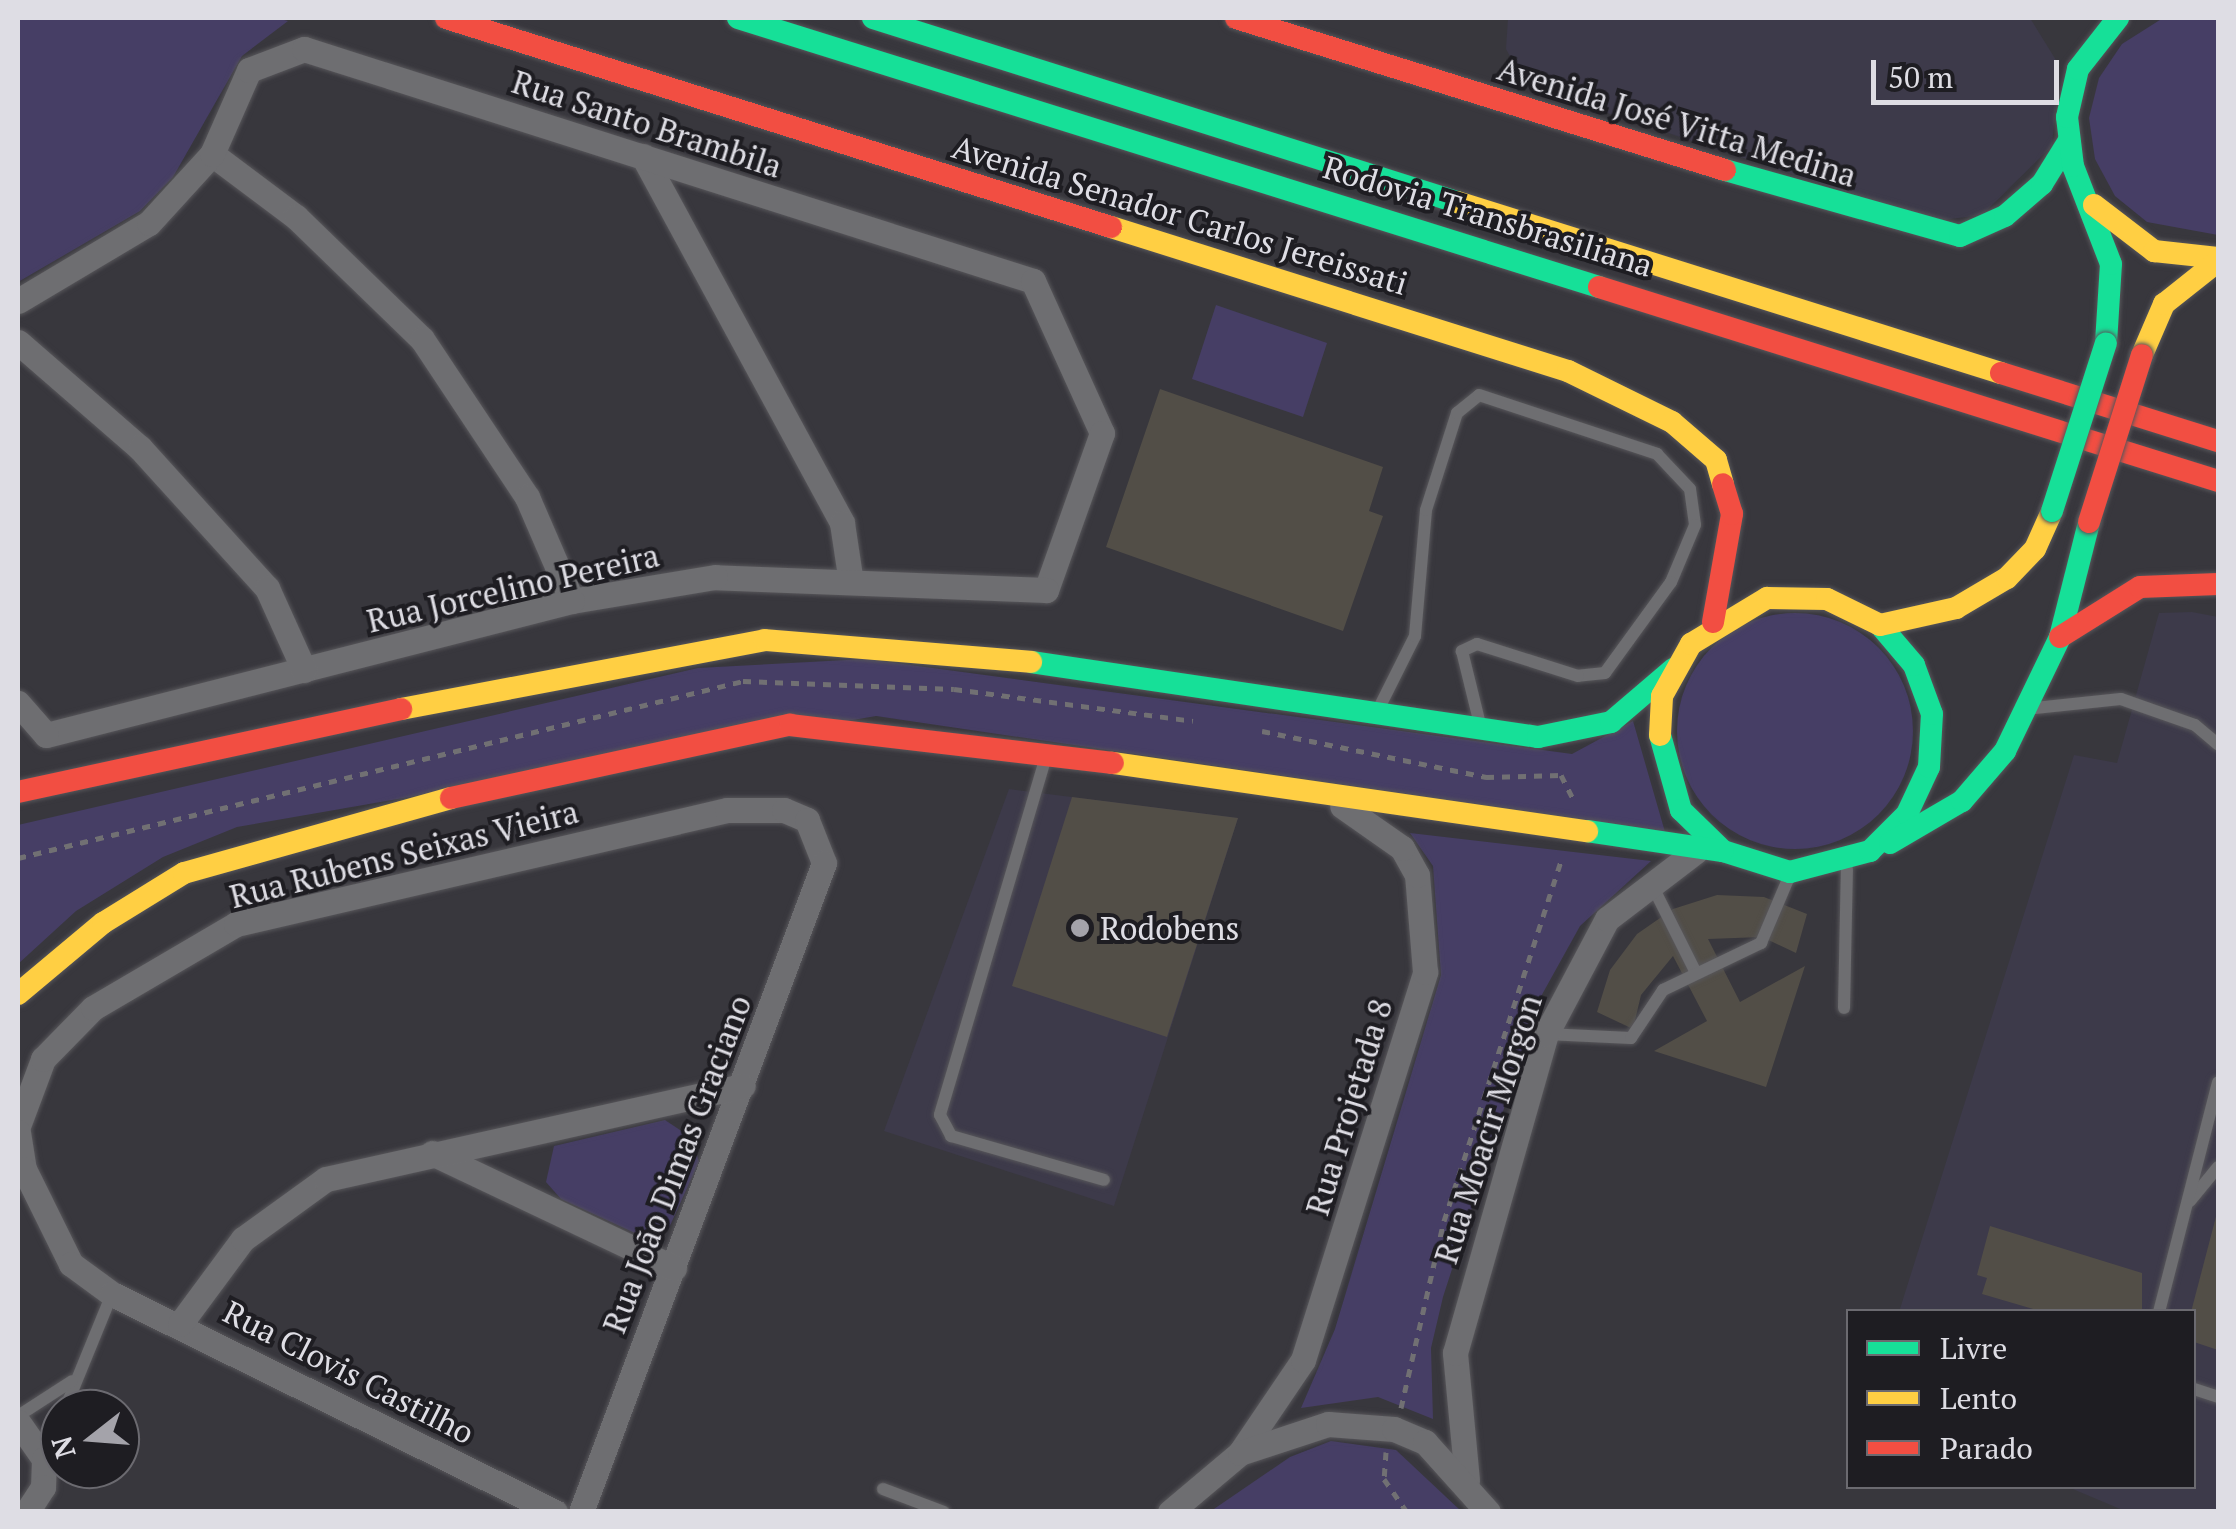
<!DOCTYPE html>
<html>
<head>
<meta charset="utf-8">
<style>
  body { margin:0 }
  #map { position:relative; width:2236px; height:1529px; overflow:hidden; background:#38373d; font-family:"PT Serif",serif }
  div>[style] { position:absolute }
  [style*='--x'] { left:calc(var(--x)*1px); top:calc(var(--y)*1px); width:calc(var(--w)*1px); rotate:calc(var(--a)*1deg) }
  .built>* { inset:0; background:#3d3a4a }
  .green>* { inset:0; background:#463e65 }
  .round { border-radius:50% }
  .building>* { inset:0; background:#524e47 }
  .path>* { height:5px; margin-top:-2.5px; transform-origin:0; background:repeating-linear-gradient(90deg,#717073 0 8px,transparent 0 16px) }
  .roads { filter:drop-shadow(0 0 2px #57565a) drop-shadow(0 0 2px #57565a) }
  .lane>* { height:12px; margin:-6px; padding:0 6px; transform-origin:6px; border-radius:6px; background:#6e6e71 }
  .street>* { height:25px; margin:-12.5px; padding:0 12.5px; transform-origin:12.5px; border-radius:12.5px; background:#6e6e71 }
  .fast>* { height:22px; margin:-11px; padding:0 11px; transform-origin:11px; border-radius:11px; background:#16e098 }
  .slow>* { height:22px; margin:-11px; padding:0 11px; transform-origin:11px; border-radius:11px; background:#ffcf43 }
  .jam>* { height:22px; margin:-11px; padding:0 11px; transform-origin:11px; border-radius:11px; background:#f24e42 }
  .bridges { filter:drop-shadow(0 0 2px #57565a) drop-shadow(0 0 2px #57565a) }
  .fast-bridge>* { height:22px; margin:-11px; padding:0 11px; transform-origin:11px; border-radius:11px; background:#16e098 }
  .jam-bridge>* { height:22px; margin:-11px; padding:0 11px; transform-origin:11px; border-radius:11px; background:#f24e42 }
  .dots>* { width:28px; height:28px; translate:-50% -50%; box-sizing:border-box; border:5px solid #1e1d22; border-radius:50% }
  span { translate:-50% -50%; white-space:nowrap; text-align:center; line-height:1.15; -webkit-text-stroke:8px #1e1d22; paint-order:stroke }
  .street-label { font-size:32px; color:#dedde4 }
  .poi-label { font-size:32px; color:#dedde4 }
  .left { translate:0 -50%; text-align:left }
  .frame { position:absolute; inset:0; border:20px solid #dedde4; pointer-events:none }
  .legend { position:absolute; left:1846px; top:1309px; width:350px; height:180px; box-sizing:border-box; background:#1e1d22; border:2px solid #6b6a70; margin:0; padding:12px 18px; list-style:none; font-size:30px; color:#dedde4 }
  .legend li { display:flex; align-items:center; gap:20px; height:50px }
  .legend b { width:50px; border:2px solid #6b6a70 }
  .north { position:absolute; left:40px; top:1389px; width:100px; height:100px; box-sizing:border-box; background:#1e1d22; border:2px solid #6b6a70; border-radius:50%; rotate:253deg; font-size:28px; font-weight:700; line-height:40px; text-align:center; color:#dedde4 }
  .north::after { content:''; display:block; margin:auto; width:35px; height:45px; background:#a4a3aa; clip-path:polygon(50% 0,100% 100%,50% 72%,0 100%) }
  .scale { position:absolute; left:1871px; top:60px; width:188px; height:45px; box-sizing:border-box; border:5px solid #dedde4; border-top:0; padding-left:12px; font-size:30px; line-height:35px; white-space:nowrap; color:#dedde4; -webkit-text-stroke:8px #1e1d22; paint-order:stroke }
</style>
</head>
<body>
<div id="map">
  <div class="built">
    <div style="clip-path:polygon(1508px 18px,2030px 18px,2059px 65px,2052px 146px,1982px 215px,1934px 221px,1526px 86px,1506px 49px)"></div>
    <div style="clip-path:polygon(2192px 612px,2218px 617px,2218px 1511px,2125px 1511px,2068px 1487px,2194px 1486px,2194px 1312px,1899px 1312px,2074px 755px,2117px 763px,2159px 613px)"></div>
    <div style="clip-path:polygon(1009px 789px,1238px 818px,1114px 1206px,884px 1131px)"></div>
  </div>
  <div class="green">
    <div style="clip-path:polygon(18px 18px,276px 18px,288px 21px,242px 56px,173px 177px,140px 211px,18px 282px)"></div>
    <div style="clip-path:polygon(2163px 18px,2218px 18px,2218px 235px,2147px 222px,2115px 196px,2095px 159px,2089px 118px,2099px 78px,2122px 44px)"></div>
    <div style="clip-path:polygon(1216px 305px,1327px 343px,1303px 417px,1192px 379px)"></div>
    <div class="round" style="left:1677px;top:613px;width:236px;height:236px"></div>
    <div style="clip-path:polygon(866px 659px,1572px 754px,1633px 721px,1665px 832px,876px 716px,237px 827px,163px 857px,76px 911px,18px 964px,18px 825px,698px 668px)"></div>
    <div style="clip-path:polygon(1410px 833px,1651px 861px,1580px 926px,1539px 1000px,1443px 1297px,1431px 1348px,1433px 1419px,1378px 1397px,1301px 1408px,1335px 1329px,1441px 975px,1433px 866px)"></div>
    <div style="clip-path:polygon(665px 1120px,692px 1138px,699px 1162px,668px 1230px,639px 1235px,561px 1199px,546px 1182px,554px 1146px)"></div>
    <div style="clip-path:polygon(1331px 1441px,1396px 1450px,1461px 1511px,1211px 1511px,1290px 1457px)"></div>
  </div>
  <div class="building">
    <div style="clip-path:polygon(1160px 389px,1383px 467px,1369px 511px,1383px 516px,1343px 631px,1106px 547px)"></div>
    <div style="clip-path:polygon(1072px 797px,1238px 818px,1167px 1037px,1012px 986px)"></div>
    <div style="clip-path:polygon(1717px 895px,1764px 897px,1807px 914px,1796px 953px,1762px 937px,1708px 939px,1740px 1002px,1805px 966px,1766px 1087px,1654px 1051px,1707px 1021px,1673px 956px,1641px 995px,1633px 1029px,1597px 1012px,1610px 970px,1637px 934px,1673px 909px)"></div>
    <div style="clip-path:polygon(2218px 1209px,2218px 1350px,2194px 1342px,2191px 1312px)"></div>
    <div style="clip-path:polygon(1990px 1226px,2142px 1273px,2142px 1312px,2043px 1312px,1982px 1294px,1987px 1278px,1977px 1275px)"></div>
  </div>
  <div class="path">
    <div style="--x:1262;--y:731;--w:229;--a:11.6"></div>
    <div style="--x:1486;--y:777;--w:75;--a:-1.5"></div>
    <div style="--x:1561;--y:775;--w:27;--a:63"></div>
    <div style="--x:18;--y:858;--w:746;--a:-13.72"></div>
    <div style="--x:743;--y:681;--w:211;--a:2.2"></div>
    <div style="--x:954;--y:689;--w:241;--a:7.6"></div>
    <div style="--x:1401;--y:1408;--w:192;--a:-77.1"></div>
    <div style="--x:1444;--y:1221;--w:382;--a:-72"></div>
    <div style="--x:1386;--y:1452;--w:27;--a:94"></div>
    <div style="--x:1384;--y:1479;--w:40;--a:55.1"></div>
  </div>
  <div class="roads">
    <div class="lane">
      <div style="--x:1380;--y:706;--w:78;--a:-63.4"></div>
      <div style="--x:1415;--y:636;--w:126;--a:-85"></div>
      <div style="--x:1426;--y:510;--w:102;--a:-72.3"></div>
      <div style="--x:1457;--y:413;--w:28;--a:-39"></div>
      <div style="--x:1479;--y:395;--w:188;--a:18.3"></div>
      <div style="--x:1657;--y:454;--w:48;--a:46.7"></div>
      <div style="--x:1690;--y:489;--w:36;--a:82"></div>
      <div style="--x:1695;--y:525;--w:62;--a:112.8"></div>
      <div style="--x:1671;--y:582;--w:112;--a:126"></div>
      <div style="--x:1605;--y:673;--w:27;--a:174"></div>
      <div style="--x:1578;--y:676;--w:106;--a:-162.4"></div>
      <div style="--x:1477;--y:644;--w:17;--a:155"></div>
      <div style="--x:1462;--y:651;--w:71;--a:76.2"></div>
      <div style="--x:2035;--y:708;--w:86;--a:-6"></div>
      <div style="--x:2121;--y:699;--w:78;--a:19.4"></div>
      <div style="--x:2195;--y:725;--w:30;--a:40"></div>
      <div style="--x:1045;--y:760;--w:370;--a:106.5"></div>
      <div style="--x:940;--y:1115;--w:24;--a:62"></div>
      <div style="--x:951;--y:1136;--w:159;--a:16"></div>
      <div style="--x:1652;--y:885;--w:94;--a:63.4"></div>
      <div style="--x:1844;--y:1008;--w:139;--a:-88.8"></div>
      <div style="--x:1546;--y:1034;--w:85;--a:2.7"></div>
      <div style="--x:1631;--y:1038;--w:58;--a:-56.3"></div>
      <div style="--x:1663;--y:990;--w:109;--a:-25.6"></div>
      <div style="--x:1761;--y:943;--w:72;--a:-67"></div>
      <div style="--x:2190;--y:1201;--w:44;--a:-50.5"></div>
      <div style="--x:2159;--y:1312;--w:237;--a:-75.6"></div>
      <div style="--x:2194;--y:1389;--w:25;--a:18"></div>
      <div style="--x:65;--y:1409;--w:124;--a:-67.8"></div>
      <div style="--x:18;--y:1416;--w:64;--a:-32.9"></div>
      <div style="--x:47;--y:1460;--w:41;--a:-71.6"></div>
      <div style="--x:883;--y:1489;--w:65;--a:20.7"></div>
    </div>
    <div class="street">
      <div style="--x:212;--y:154;--w:105;--a:36.9"></div>
      <div style="--x:296;--y:217;--w:175;--a:44.1"></div>
      <div style="--x:422;--y:339;--w:190;--a:56.4"></div>
      <div style="--x:527;--y:497;--w:113;--a:66.6"></div>
      <div style="--x:643;--y:156;--w:417;--a:61.5"></div>
      <div style="--x:842;--y:523;--w:54;--a:81.4"></div>
      <div style="--x:18;--y:301;--w:152;--a:-30.8"></div>
      <div style="--x:149;--y:223;--w:93;--a:-47.6"></div>
      <div style="--x:212;--y:154;--w:92;--a:-66.2"></div>
      <div style="--x:249;--y:70;--w:59;--a:-20.9"></div>
      <div style="--x:304;--y:49;--w:765;--a:17.65"></div>
      <div style="--x:1033;--y:281;--w:167;--a:65.6"></div>
      <div style="--x:1102;--y:433;--w:167;--a:109.6"></div>
      <div style="--x:1046;--y:590;--w:331;--a:-177.8"></div>
      <div style="--x:715;--y:577;--w:145;--a:170.5"></div>
      <div style="--x:572;--y:601;--w:543;--a:165.71"></div>
      <div style="--x:46;--y:735;--w:43;--a:-131.2"></div>
      <div style="--x:18;--y:342;--w:162;--a:41"></div>
      <div style="--x:140;--y:448;--w:189;--a:47.8"></div>
      <div style="--x:267;--y:588;--w:90;--a:65.7"></div>
      <div style="--x:18;--y:1126;--w:72;--a:-69.5"></div>
      <div style="--x:43;--y:1059;--w:71;--a:-45.6"></div>
      <div style="--x:93;--y:1008;--w:166;--a:-30.4"></div>
      <div style="--x:236;--y:924;--w:504;--a:-13.07"></div>
      <div style="--x:727;--y:810;--w:57;--a:0"></div>
      <div style="--x:784;--y:810;--w:25;--a:23"></div>
      <div style="--x:807;--y:820;--w:46;--a:68.4"></div>
      <div style="--x:824;--y:863;--w:693;--a:110.53"></div>
      <div style="--x:18;--y:1132;--w:37;--a:81"></div>
      <div style="--x:24;--y:1169;--w:106;--a:63.7"></div>
      <div style="--x:71;--y:1264;--w:51;--a:36.2"></div>
      <div style="--x:112;--y:1294;--w:494;--a:26.2"></div>
      <div style="--x:432;--y:1153;--w:268;--a:25.4"></div>
      <div style="--x:180;--y:1324;--w:106;--a:-53.5"></div>
      <div style="--x:243;--y:1239;--w:102;--a:-35.9"></div>
      <div style="--x:326;--y:1179;--w:427;--a:-12.6"></div>
      <div style="--x:18;--y:1422;--w:45;--a:54.9"></div>
      <div style="--x:44;--y:1459;--w:28;--a:92"></div>
      <div style="--x:43;--y:1487;--w:30;--a:123"></div>
      <div style="--x:1240;--y:1453;--w:112;--a:-55.9"></div>
      <div style="--x:1303;--y:1360;--w:407;--a:-72.5"></div>
      <div style="--x:1425;--y:972;--w:97;--a:-94.7"></div>
      <div style="--x:1417;--y:875;--w:31;--a:-119"></div>
      <div style="--x:1402;--y:848;--w:73;--a:-145"></div>
      <div style="--x:1467;--y:1480;--w:128;--a:-95.4"></div>
      <div style="--x:1455;--y:1353;--w:332;--a:-74.1"></div>
      <div style="--x:1546;--y:1034;--w:130;--a:-62.1"></div>
      <div style="--x:1607;--y:919;--w:112;--a:-37.4"></div>
      <div style="--x:1170;--y:1512;--w:92;--a:-40.1"></div>
      <div style="--x:1240;--y:1453;--w:93;--a:-18.2"></div>
      <div style="--x:1328;--y:1424;--w:66;--a:4.3"></div>
      <div style="--x:1394;--y:1429;--w:34;--a:23"></div>
      <div style="--x:1425;--y:1442;--w:94;--a:48"></div>
    </div>
    <div class="fast">
      <div style="--x:738;--y:18;--w:902;--a:17.35"></div>
      <div style="--x:873;--y:18;--w:612;--a:17.49"></div>
      <div style="--x:1725;--y:170;--w:244;--a:15.7"></div>
      <div style="--x:1960;--y:236;--w:49;--a:-24"></div>
      <div style="--x:2005;--y:216;--w:49;--a:-40.9"></div>
      <div style="--x:2042;--y:184;--w:49;--a:-58.2"></div>
      <div style="--x:2106;--y:343;--w:79;--a:-86.4"></div>
      <div style="--x:2111;--y:264;--w:105;--a:-111.2"></div>
      <div style="--x:2073;--y:166;--w:49;--a:-97"></div>
      <div style="--x:2067;--y:117;--w:49;--a:-77.1"></div>
      <div style="--x:2078;--y:69;--w:65;--a:-51.9"></div>
      <div style="--x:1031;--y:662;--w:513;--a:8.41"></div>
      <div style="--x:1538;--y:737;--w:75;--a:-11.6"></div>
      <div style="--x:1611;--y:722;--w:82;--a:-40.5"></div>
      <div style="--x:1660;--y:735;--w:78;--a:74.4"></div>
      <div style="--x:1681;--y:810;--w:59;--a:44.3"></div>
      <div style="--x:1723;--y:851;--w:70;--a:17.4"></div>
      <div style="--x:1790;--y:872;--w:83;--a:-14.7"></div>
      <div style="--x:1870;--y:851;--w:52;--a:-45"></div>
      <div style="--x:1907;--y:814;--w:52;--a:-64.9"></div>
      <div style="--x:1929;--y:767;--w:53;--a:-86.8"></div>
      <div style="--x:1932;--y:714;--w:52;--a:-110.2"></div>
      <div style="--x:1914;--y:665;--w:52;--a:-130.4"></div>
      <div style="--x:1587;--y:831;--w:137;--a:8.4"></div>
      <div style="--x:1890;--y:843;--w:83;--a:-30.3"></div>
      <div style="--x:1962;--y:801;--w:66;--a:-49.3"></div>
      <div style="--x:2005;--y:751;--w:127;--a:-64.2"></div>
      <div style="--x:2060;--y:637;--w:119;--a:-75.8"></div>
    </div>
    <div class="slow">
      <div style="--x:1457;--y:202;--w:570;--a:17.45"></div>
      <div style="--x:2094;--y:205;--w:76;--a:37.5"></div>
      <div style="--x:2154;--y:251;--w:64;--a:6.2"></div>
      <div style="--x:1111;--y:227;--w:479;--a:17.5"></div>
      <div style="--x:1568;--y:371;--w:116;--a:26.1"></div>
      <div style="--x:1672;--y:422;--w:58;--a:40.8"></div>
      <div style="--x:1716;--y:460;--w:25;--a:74"></div>
      <div style="--x:2142;--y:355;--w:56;--a:-66.7"></div>
      <div style="--x:2164;--y:304;--w:69;--a:-38.5"></div>
      <div style="--x:401;--y:709;--w:370;--a:-10.7"></div>
      <div style="--x:765;--y:640;--w:267;--a:4.7"></div>
      <div style="--x:1660;--y:735;--w:39;--a:-87"></div>
      <div style="--x:1662;--y:696;--w:60;--a:-60.9"></div>
      <div style="--x:1691;--y:644;--w:89;--a:-31.2"></div>
      <div style="--x:1767;--y:598;--w:60;--a:1"></div>
      <div style="--x:1827;--y:599;--w:59;--a:26.1"></div>
      <div style="--x:1880;--y:625;--w:78;--a:-12.6"></div>
      <div style="--x:1956;--y:608;--w:59;--a:-30.5"></div>
      <div style="--x:2007;--y:578;--w:40;--a:-46"></div>
      <div style="--x:2035;--y:549;--w:42;--a:-65.9"></div>
      <div style="--x:1113;--y:763;--w:479;--a:8.2"></div>
      <div style="--x:18;--y:994;--w:111;--a:-39.9"></div>
      <div style="--x:103;--y:923;--w:95;--a:-31.7"></div>
      <div style="--x:184;--y:873;--w:277;--a:-15.7"></div>
    </div>
    <div class="jam">
      <div style="--x:446;--y:18;--w:697;--a:17.45"></div>
      <div style="--x:1236;--y:18;--w:512;--a:17.27"></div>
      <div style="--x:1599;--y:287;--w:649;--a:17.4"></div>
      <div style="--x:2001;--y:373;--w:227;--a:17.4"></div>
      <div style="--x:1713;--y:622;--w:110;--a:-80"></div>
      <div style="--x:1732;--y:514;--w:31;--a:-107"></div>
      <div style="--x:2060;--y:637;--w:94;--a:-32"></div>
      <div style="--x:2140;--y:587;--w:78;--a:-2.2"></div>
      <div style="--x:18;--y:792;--w:392;--a:-12.2"></div>
      <div style="--x:451;--y:798;--w:347;--a:-12.2"></div>
      <div style="--x:790;--y:725;--w:325;--a:6.7"></div>
    </div>
  </div>
  <div class="bridges">
    <div class="fast-bridge">
      <div style="--x:2052;--y:511;--w:176;--a:-72.2"></div>
    </div>
    <div class="jam-bridge">
      <div style="--x:2089;--y:522;--w:175;--a:-72.4"></div>
    </div>
  </div>
  <div class="dots">
    <div style="left:1080px;top:928px;background:#a4a3aa"></div>
  </div>
  <div class="street-label">
    <span style="left:1677px;top:122px;rotate:17deg">Avenida José Vitta Medina</span>
    <span style="left:647px;top:124px;rotate:18deg">Rua Santo Brambila</span>
    <span style="left:1180px;top:215px;rotate:17deg">Avenida Senador Carlos Jereissati</span>
    <span style="left:1488px;top:216px;rotate:17deg">Rodovia Transbrasiliana</span>
    <span style="left:513px;top:588px;rotate:-13deg">Rua Jorcelino Pereira</span>
    <span style="left:404px;top:854px;rotate:-14deg">Rua Rubens Seixas Vieira</span>
    <span style="left:1349px;top:1107px;rotate:-73deg">Rua Projetada 8</span>
    <span style="left:1488px;top:1129px;rotate:-72deg">Rua Moacir Morgon</span>
    <span style="left:677px;top:1164px;rotate:-69deg">Rua João Dimas Graciano</span>
    <span style="left:349px;top:1372px;rotate:27deg">Rua Clovis Castilho</span>
  </div>
  <div class="poi-label">
    <span class="left" style="left:1100px;top:928px">Rodobens</span>
  </div>
  <div class="frame"></div>
  <ul class="legend">
  <li><b style="height:12px;background:#16e098"></b>Livre</li>
  <li><b style="height:12px;background:#ffcf43"></b>Lento</li>
  <li><b style="height:12px;background:#f24e42"></b>Parado</li>
  </ul>
  <div class="north">N</div>
  <div class="scale">50 m</div>
</div>
</body>
</html>
